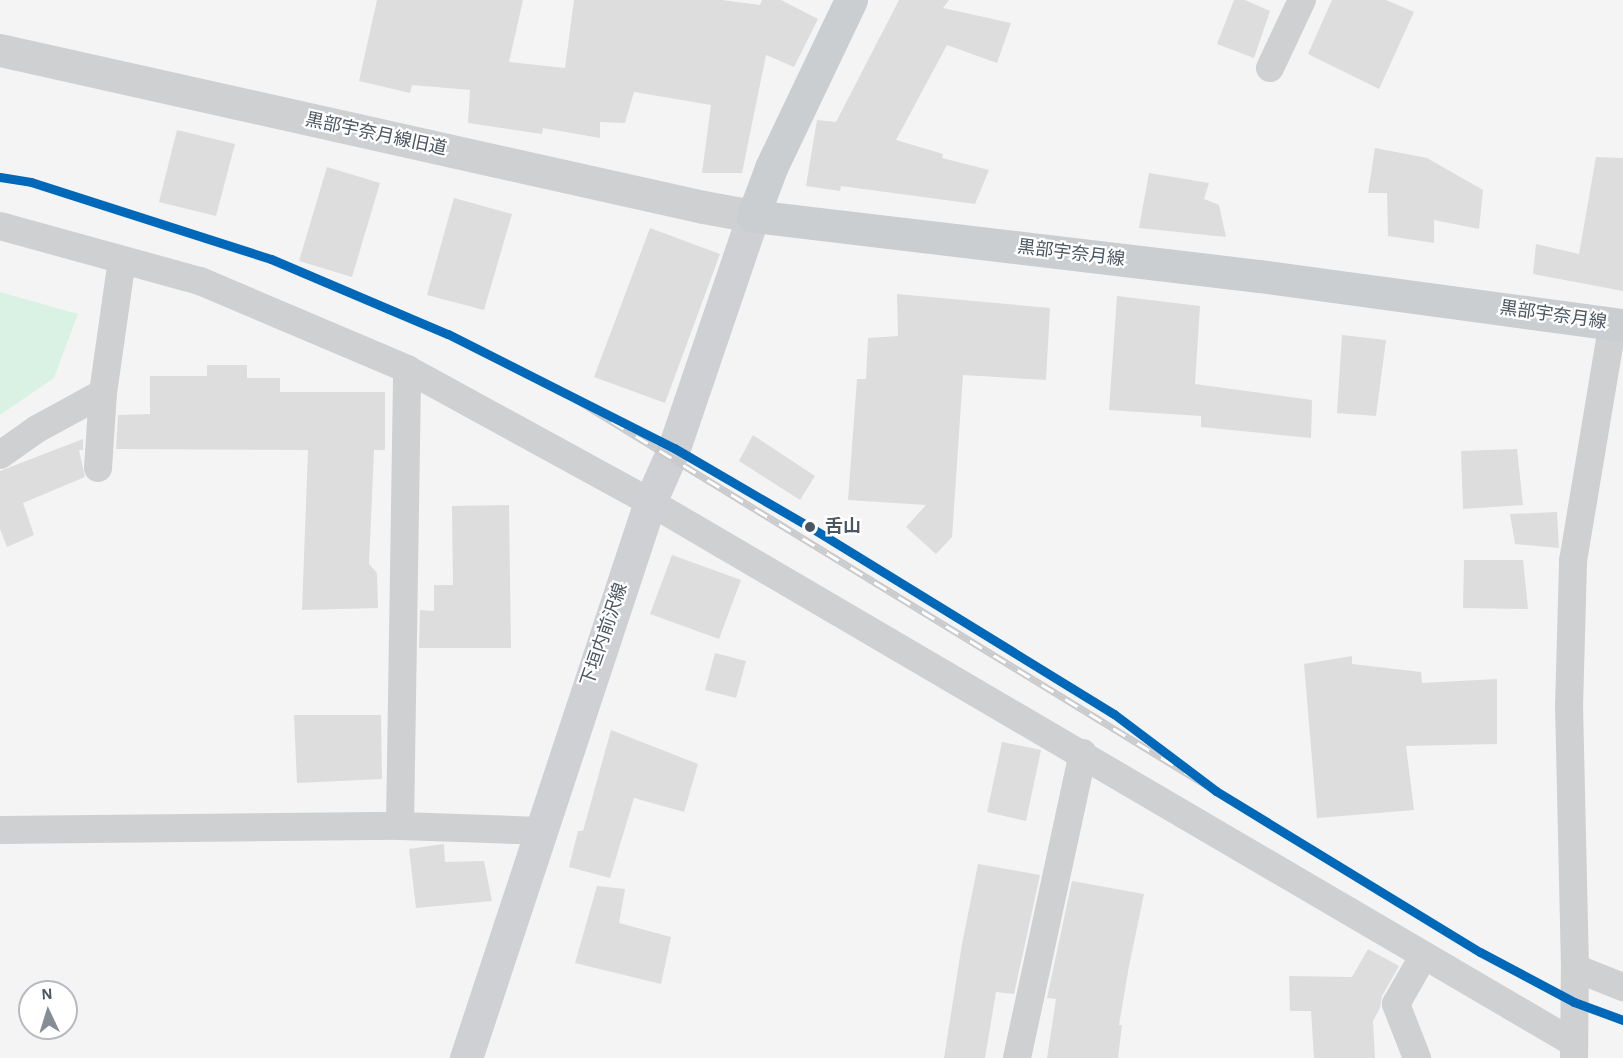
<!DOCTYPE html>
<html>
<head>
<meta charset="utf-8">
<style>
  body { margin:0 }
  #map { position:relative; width:1623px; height:1058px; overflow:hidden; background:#f4f4f4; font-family:"Alegreya Sans","Noto Sans JP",sans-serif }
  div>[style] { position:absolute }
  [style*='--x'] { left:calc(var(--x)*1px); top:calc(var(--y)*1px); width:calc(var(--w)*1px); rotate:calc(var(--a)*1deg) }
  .green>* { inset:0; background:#d9f2e3 }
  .building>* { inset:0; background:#ddddde }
  .minor>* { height:28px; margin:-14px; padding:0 14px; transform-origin:14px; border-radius:14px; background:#ced0d2 }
  .tertiary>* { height:33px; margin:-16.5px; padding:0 16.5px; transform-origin:16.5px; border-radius:16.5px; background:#ced0d2 }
  .secondary>* { height:33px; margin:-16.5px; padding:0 16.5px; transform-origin:16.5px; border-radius:16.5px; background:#ced0d4 }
  .primary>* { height:33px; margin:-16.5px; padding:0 16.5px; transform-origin:16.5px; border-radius:16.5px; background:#caced1 }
  .rail>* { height:7px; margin-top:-3.5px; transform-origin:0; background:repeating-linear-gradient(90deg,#fff 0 14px,#c9cacc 0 28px); box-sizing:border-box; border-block:2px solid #c9cacc }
  .rail-1>* { height:9px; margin:-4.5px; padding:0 4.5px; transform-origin:4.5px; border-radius:4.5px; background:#0068b9 }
  .dots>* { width:16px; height:16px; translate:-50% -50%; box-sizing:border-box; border:3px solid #fff; border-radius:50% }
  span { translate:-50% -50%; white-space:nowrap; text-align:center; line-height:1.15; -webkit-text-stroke:4.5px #fff; paint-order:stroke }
  .street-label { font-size:18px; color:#4a5661 }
  .stop-label { font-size:18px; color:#4a5661; font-weight:700 }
  .left { translate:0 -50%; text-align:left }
  .north { position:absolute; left:18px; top:980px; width:60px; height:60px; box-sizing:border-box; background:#fff; border:2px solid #b7bbc0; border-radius:50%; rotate:356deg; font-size:16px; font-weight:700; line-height:24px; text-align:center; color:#4a5661 }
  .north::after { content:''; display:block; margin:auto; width:21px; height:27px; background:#868d94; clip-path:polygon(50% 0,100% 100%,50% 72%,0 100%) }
</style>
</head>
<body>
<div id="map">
  <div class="green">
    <div style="clip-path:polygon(0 292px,78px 314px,54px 378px,0 415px)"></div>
  </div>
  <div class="building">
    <div style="clip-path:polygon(377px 0,523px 0,509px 62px,565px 68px,574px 0,722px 0,760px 5px,762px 0,781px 0,818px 19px,794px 67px,766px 55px,742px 173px,702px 173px,711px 105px,634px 92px,625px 123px,600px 122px,600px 138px,543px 128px,542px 134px,468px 123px,470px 90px,412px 85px,410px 93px,359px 81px)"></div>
    <div style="clip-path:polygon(899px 0,949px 0,943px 8px,1011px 23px,997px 63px,947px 45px,896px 140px,943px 154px,942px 158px,989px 170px,975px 204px,841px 186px,840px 191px,806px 186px,817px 120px,836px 122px)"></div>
    <div style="clip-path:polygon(1234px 0,1245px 0,1270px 11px,1254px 58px,1217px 44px)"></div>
    <div style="clip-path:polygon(1332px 0,1386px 0,1414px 12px,1379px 89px,1308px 54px)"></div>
    <div style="clip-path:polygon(177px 130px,235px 144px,216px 216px,159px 202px)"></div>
    <div style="clip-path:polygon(1375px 148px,1427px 158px,1483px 190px,1479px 229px,1434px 220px,1434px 243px,1388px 236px,1387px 193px,1368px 193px)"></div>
    <div style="clip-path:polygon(1596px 157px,1623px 158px,1623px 291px,1533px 274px,1536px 244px,1579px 254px)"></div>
    <div style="clip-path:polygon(327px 167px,380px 183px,352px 277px,299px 261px)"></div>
    <div style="clip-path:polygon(1149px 173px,1209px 183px,1204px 199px,1219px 205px,1226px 237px,1139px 228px)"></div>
    <div style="clip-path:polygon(454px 198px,512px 214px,484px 310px,427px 295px)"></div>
    <div style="clip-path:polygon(650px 228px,720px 254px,665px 403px,594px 377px)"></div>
    <div style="clip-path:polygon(897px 294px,1050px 308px,1046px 380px,963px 375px,952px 537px,936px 554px,906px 527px,926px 505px,848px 500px,857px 379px,866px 379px,868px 338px,898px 336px)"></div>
    <div style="clip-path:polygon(1117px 296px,1200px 306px,1195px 384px,1312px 400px,1311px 438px,1201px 427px,1201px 416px,1109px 410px)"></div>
    <div style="clip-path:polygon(1342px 335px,1386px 340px,1376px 416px,1337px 413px)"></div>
    <div style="clip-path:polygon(207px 365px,247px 365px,247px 378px,280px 378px,280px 392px,385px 392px,385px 450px,374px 450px,369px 564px,377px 573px,378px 608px,302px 610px,308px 450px,116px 449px,118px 415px,150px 414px,150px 376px,207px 376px)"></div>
    <div style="clip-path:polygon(753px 435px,815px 476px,800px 500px,739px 461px)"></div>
    <div style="clip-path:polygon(83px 439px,83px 450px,79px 450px,85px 477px,23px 503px,34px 535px,7px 547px,0 529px,0 471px)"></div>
    <div style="clip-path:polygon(1517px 449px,1523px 505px,1463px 509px,1461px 451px)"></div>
    <div style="clip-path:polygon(509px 505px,511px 648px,419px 648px,420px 610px,434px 611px,434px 585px,453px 585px,452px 506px)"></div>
    <div style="clip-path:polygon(1557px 512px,1559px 548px,1515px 544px,1510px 514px)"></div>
    <div style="clip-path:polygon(672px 555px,741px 580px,719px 639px,650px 614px)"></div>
    <div style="clip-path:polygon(1464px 560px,1523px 560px,1528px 609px,1463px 608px)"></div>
    <div style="clip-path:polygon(715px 653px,746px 661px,736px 698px,705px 690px)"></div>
    <div style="clip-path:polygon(1352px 656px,1352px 664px,1421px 672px,1422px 683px,1497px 679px,1497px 744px,1406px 746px,1414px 810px,1317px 818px,1304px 664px)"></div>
    <div style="clip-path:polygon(294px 715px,381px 715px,382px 779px,297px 783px)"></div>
    <div style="clip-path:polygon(611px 730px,698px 764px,684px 812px,634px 798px,610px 878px,569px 867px,578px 831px,583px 831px)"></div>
    <div style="clip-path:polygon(1002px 742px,1041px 750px,1026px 821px,987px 812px)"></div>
    <div style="clip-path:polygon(444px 844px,445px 862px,484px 861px,492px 901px,416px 908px,409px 849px)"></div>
    <div style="clip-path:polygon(978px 864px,1040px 875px,1014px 994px,996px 992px,985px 1058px,944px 1058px,962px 944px)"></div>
    <div style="clip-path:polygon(1072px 881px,1144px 894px,1129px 966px,1119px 1025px,1122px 1025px,1118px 1058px,1047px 1058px,1056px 999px,1047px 998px)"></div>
    <div style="clip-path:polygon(597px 886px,625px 889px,619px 923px,671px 937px,661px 984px,575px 963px)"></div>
    <div style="clip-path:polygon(1368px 949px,1399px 966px,1382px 996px,1380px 1008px,1373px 1021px,1375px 1058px,1314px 1058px,1311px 1011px,1290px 1011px,1289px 976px,1352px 977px)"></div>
  </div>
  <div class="minor">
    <div style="--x:1270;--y:68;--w:75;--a:-64.8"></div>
    <div style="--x:0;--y:226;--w:207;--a:15.4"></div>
    <div style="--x:200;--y:281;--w:225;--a:23"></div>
    <div style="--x:407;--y:369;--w:277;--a:28.7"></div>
    <div style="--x:650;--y:502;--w:1071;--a:30.35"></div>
    <div style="--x:0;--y:455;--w:45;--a:-35.1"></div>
    <div style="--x:37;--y:429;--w:75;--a:-28.6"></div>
    <div style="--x:98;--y:468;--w:75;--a:-86.2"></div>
    <div style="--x:103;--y:393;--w:134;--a:-81.9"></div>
    <div style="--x:400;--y:826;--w:457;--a:-89.1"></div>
    <div style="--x:0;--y:830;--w:400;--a:-0.6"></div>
    <div style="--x:400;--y:826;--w:140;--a:2"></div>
    <div style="--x:1575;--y:968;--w:52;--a:21.6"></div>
    <div style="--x:1017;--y:1058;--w:312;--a:-77.8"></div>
    <div style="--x:1417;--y:1058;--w:58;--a:-111.3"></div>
    <div style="--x:1396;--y:1004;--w:56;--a:-60.3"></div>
    <div style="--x:1574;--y:1058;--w:90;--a:-89.4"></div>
    <div style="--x:1575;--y:968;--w:261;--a:-91.3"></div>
    <div style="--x:1569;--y:707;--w:146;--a:-88.4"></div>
    <div style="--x:1573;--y:561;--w:241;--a:-80.5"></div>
  </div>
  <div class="tertiary">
    <div style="--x:0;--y:50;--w:720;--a:12.59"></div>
    <div style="--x:703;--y:207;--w:51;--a:10.2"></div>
  </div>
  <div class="secondary">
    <div style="--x:466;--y:1058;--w:586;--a:-71.69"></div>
    <div style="--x:650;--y:502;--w:59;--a:-66"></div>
    <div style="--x:674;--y:448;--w:245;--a:-71.2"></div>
  </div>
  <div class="primary">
    <div style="--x:851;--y:0;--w:186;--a:115.5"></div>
    <div style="--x:771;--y:168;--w:51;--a:110.6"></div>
    <div style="--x:753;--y:216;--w:510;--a:6.76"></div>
    <div style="--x:1259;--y:276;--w:367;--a:7.7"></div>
  </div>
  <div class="rail">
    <div style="--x:564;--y:392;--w:764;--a:31.47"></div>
  </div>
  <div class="rail-1">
    <div style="--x:0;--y:177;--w:31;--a:9"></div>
    <div style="--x:31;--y:182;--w:252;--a:17.8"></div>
    <div style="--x:271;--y:259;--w:192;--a:23"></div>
    <div style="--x:448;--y:334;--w:253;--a:26.8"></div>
    <div style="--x:674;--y:448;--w:157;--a:30.2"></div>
    <div style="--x:810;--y:527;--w:357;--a:31.6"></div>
    <div style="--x:1114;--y:714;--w:128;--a:37"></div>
    <div style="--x:1216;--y:791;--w:309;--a:31.4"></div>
    <div style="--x:1480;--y:952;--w:106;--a:28"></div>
    <div style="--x:1574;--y:1002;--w:52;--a:20.2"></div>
  </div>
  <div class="dots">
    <div style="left:810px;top:527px;background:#4a5661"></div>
  </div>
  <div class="street-label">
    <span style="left:376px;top:135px;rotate:12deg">黒部宇奈月線旧道</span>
    <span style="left:1071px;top:254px;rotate:7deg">黒部宇奈月線</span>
    <span style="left:1553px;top:316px;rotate:8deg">黒部宇奈月線</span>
    <span style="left:605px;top:635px;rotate:-71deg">下垣内前沢線</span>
  </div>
  <div class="stop-label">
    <span class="left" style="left:825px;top:527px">舌山</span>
  </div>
  <div class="north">N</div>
</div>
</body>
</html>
